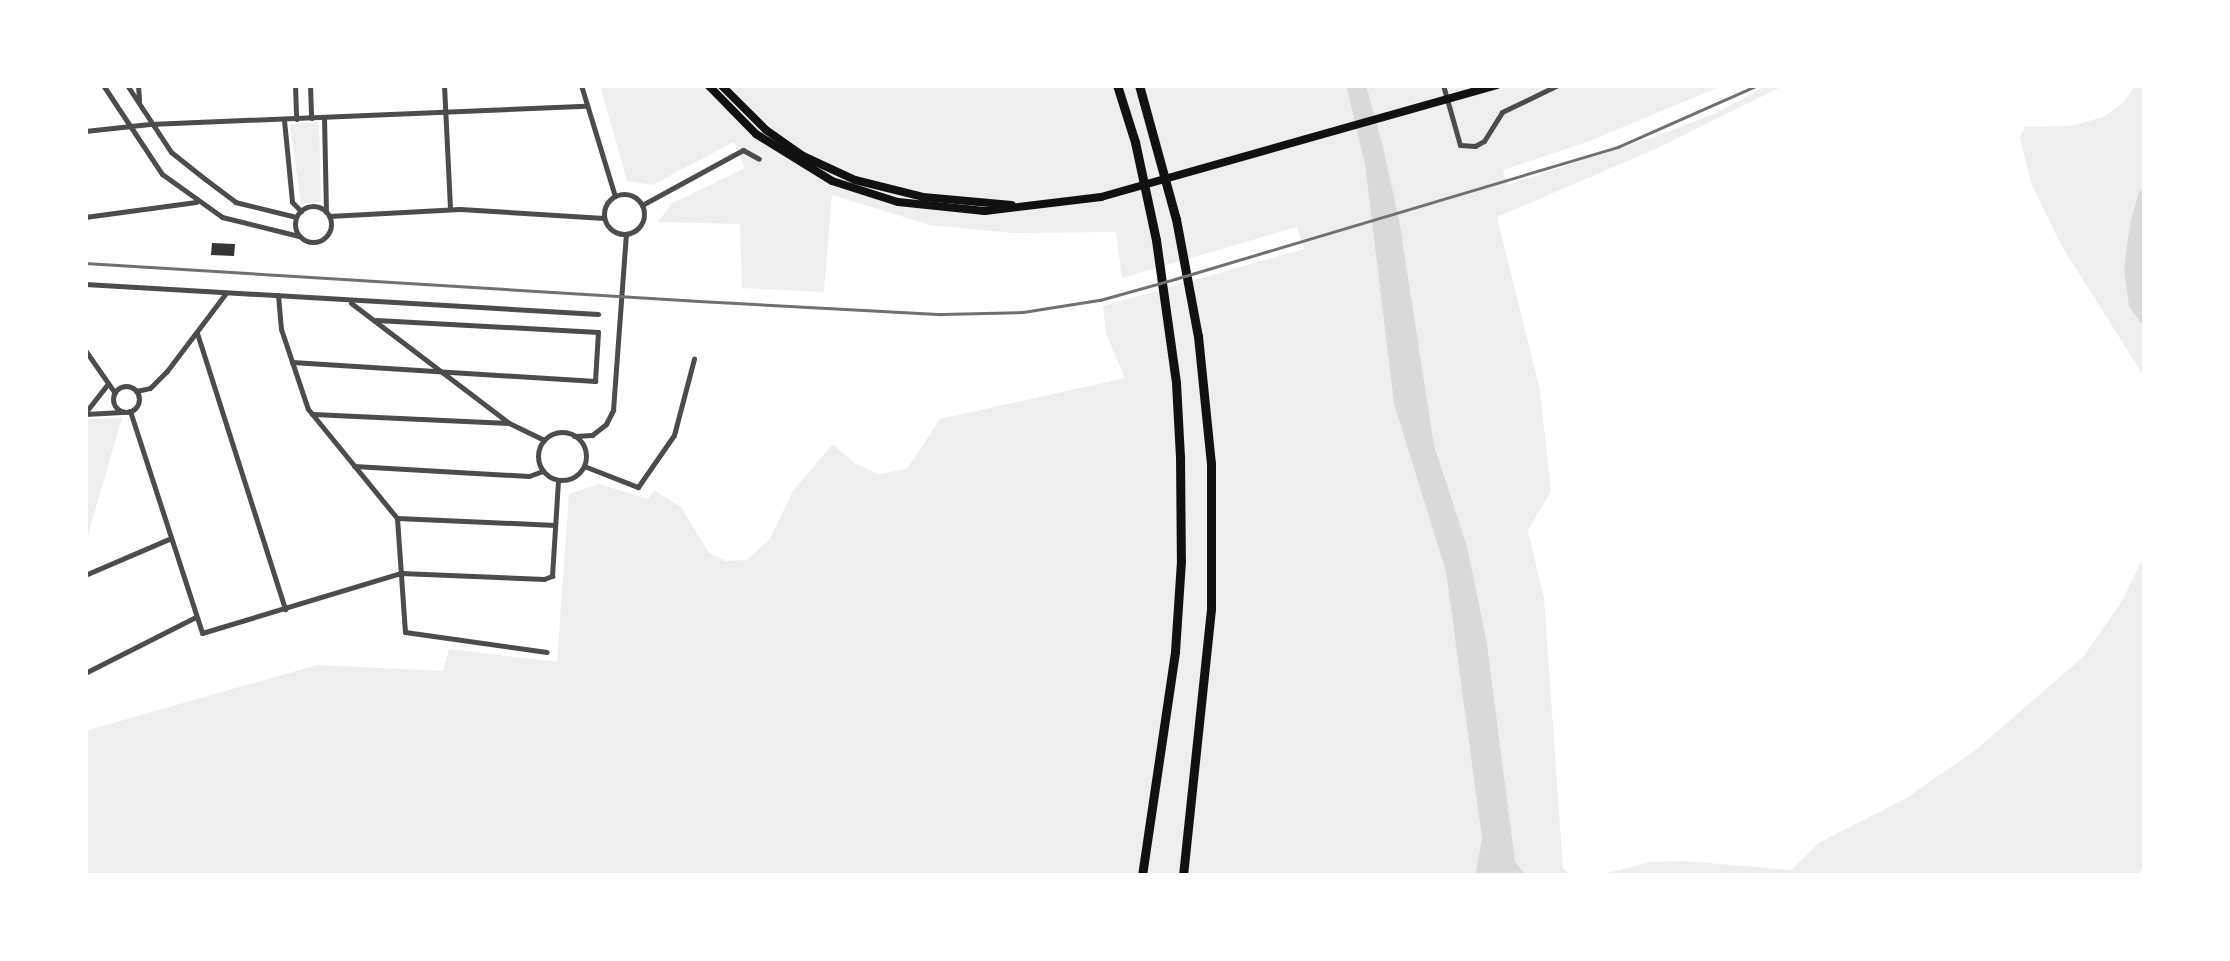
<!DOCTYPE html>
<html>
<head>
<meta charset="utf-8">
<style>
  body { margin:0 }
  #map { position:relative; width:2230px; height:961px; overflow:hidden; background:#fff; font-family:"Space Grotesk",sans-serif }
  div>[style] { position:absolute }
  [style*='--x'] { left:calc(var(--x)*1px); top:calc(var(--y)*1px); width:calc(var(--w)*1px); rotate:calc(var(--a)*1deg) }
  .green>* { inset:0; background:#eee }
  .water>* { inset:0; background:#d9d9d9 }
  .building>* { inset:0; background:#353535 }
  .minor>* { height:5px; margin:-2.5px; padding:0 2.5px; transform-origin:2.5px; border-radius:2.5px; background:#4c4c4c }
  .minor>.ring { margin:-2.5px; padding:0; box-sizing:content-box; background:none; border:5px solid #4c4c4c; border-radius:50% }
  .trunk>* { height:8px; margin:-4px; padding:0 4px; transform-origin:4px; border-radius:4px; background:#111 }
  .motorway>* { height:9px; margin:-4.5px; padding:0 4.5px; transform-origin:4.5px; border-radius:4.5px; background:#111 }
  .rail>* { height:2.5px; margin:-1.25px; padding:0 1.25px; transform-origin:1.25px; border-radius:1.25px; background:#707070 }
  span { translate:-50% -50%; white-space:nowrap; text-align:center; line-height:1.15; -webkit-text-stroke:9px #fff; paint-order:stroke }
  .frame { position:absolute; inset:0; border:88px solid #fff; pointer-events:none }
</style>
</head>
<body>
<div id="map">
  <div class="green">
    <div style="clip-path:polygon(600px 85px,1346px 85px,1365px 165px,1394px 404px,1446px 572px,1482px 839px,1475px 876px,85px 876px,85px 731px,317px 665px,443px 671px,449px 649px,557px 662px,569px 494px,599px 484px,648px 499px,654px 490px,681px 507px,709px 553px,726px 561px,747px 560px,769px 540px,793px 491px,833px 444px,854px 463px,879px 474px,907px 469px,940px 419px,1125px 378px,1106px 334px,1103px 306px,1304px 249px,1297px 227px,1122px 278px,1116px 232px,1012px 233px,930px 225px,832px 195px,824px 292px,742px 288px,740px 224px,658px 222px,671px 204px,745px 168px,734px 142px,652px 185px,627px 181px)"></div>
    <div style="clip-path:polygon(1366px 85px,1724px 85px,1587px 142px,1503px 170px,1507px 185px,1654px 137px,1716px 113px,1767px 85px,1785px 85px,1655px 149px,1497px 217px,1540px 391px,1551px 491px,1528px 530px,1544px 599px,1563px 869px,1574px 876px,1526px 876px,1515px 861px,1487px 642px,1467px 546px,1434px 445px,1400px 225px)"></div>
    <div style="clip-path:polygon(2136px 85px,2145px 85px,2145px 188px,2139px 192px,2129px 306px,2145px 329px,2145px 378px,2061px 245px,2031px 183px,2020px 137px,2025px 127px,2071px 126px,2103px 117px,2123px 103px)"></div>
    <div style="clip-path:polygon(319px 122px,321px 202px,301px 204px,290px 124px)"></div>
    <div style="clip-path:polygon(122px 418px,85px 545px,85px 419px)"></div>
    <div style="clip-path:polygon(2145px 554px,2145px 866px,2136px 876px,1596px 876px,1650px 862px,1683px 861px,1791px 870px,1820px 842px,1905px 799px,1977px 749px,2084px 656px,2122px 601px)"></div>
  </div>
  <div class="water">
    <div style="clip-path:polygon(1346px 85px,1366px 85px,1383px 147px,1400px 225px,1434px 445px,1467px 546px,1487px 643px,1515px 861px,1526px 876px,1475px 876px,1482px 839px,1446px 572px,1394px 404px,1365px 165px)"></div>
    <div style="clip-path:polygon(2145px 188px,2145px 329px,2129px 306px,2124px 269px,2130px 224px,2139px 192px)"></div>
  </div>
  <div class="building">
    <div style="clip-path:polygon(212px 243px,235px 244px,234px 256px,211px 255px)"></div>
  </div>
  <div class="minor">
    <div style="--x:103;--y:85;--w:107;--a:56.5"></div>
    <div style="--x:162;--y:174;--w:74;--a:35.6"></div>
    <div style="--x:222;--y:217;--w:79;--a:13.9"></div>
    <div style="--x:127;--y:85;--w:80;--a:56.7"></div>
    <div style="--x:171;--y:152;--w:43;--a:38.5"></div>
    <div style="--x:205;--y:179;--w:38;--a:37"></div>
    <div style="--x:235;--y:202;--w:63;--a:13.8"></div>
    <div style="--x:138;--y:85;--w:16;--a:86"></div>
    <div style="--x:295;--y:85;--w:34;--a:88"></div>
    <div style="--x:310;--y:85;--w:33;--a:88"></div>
    <div style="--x:444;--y:85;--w:124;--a:87.2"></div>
    <div style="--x:581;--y:85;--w:116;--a:73"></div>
    <div style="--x:1443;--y:85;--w:62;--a:74.2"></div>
    <div style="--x:1460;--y:145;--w:15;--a:4"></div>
    <div style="--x:1475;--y:146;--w:10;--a:-29"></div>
    <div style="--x:1484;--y:141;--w:34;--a:-58"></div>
    <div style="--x:1502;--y:112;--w:62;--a:-25.7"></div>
    <div style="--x:324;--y:117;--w:95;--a:88.8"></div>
    <div style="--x:284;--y:120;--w:82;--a:84.4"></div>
    <div style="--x:292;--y:202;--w:13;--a:45"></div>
    <div style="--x:85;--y:131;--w:65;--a:-6.1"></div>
    <div style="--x:150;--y:124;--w:436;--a:-2.4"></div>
    <div class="ring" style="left:604px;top:194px;width:35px;height:35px"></div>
    <div style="--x:642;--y:205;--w:115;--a:-28.6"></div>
    <div style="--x:743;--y:150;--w:18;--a:29"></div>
    <div class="ring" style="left:295px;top:206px;width:31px;height:31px"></div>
    <div style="--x:329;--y:216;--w:131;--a:-3.1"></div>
    <div style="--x:460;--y:209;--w:144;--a:3.6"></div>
    <div style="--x:85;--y:217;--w:112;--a:-7.7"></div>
    <div style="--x:85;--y:284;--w:514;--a:3.35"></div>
    <div style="--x:278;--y:295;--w:34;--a:85"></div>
    <div style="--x:281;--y:329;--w:84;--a:71.4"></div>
    <div style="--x:308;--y:409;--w:141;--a:50.8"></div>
    <div style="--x:397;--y:518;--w:114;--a:86"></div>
    <div style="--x:405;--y:632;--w:143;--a:8"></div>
    <div style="--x:351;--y:303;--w:198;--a:37.2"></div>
    <div style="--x:509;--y:423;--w:39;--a:26"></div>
    <div style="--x:197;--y:333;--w:290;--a:72.3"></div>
    <div style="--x:85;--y:350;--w:52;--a:55.1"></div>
    <div style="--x:292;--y:362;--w:304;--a:3.6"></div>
    <div style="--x:595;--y:381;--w:49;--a:-86.5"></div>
    <div style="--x:598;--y:332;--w:222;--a:-176.9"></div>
    <div class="ring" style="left:113px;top:386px;width:21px;height:21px"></div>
    <div style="--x:136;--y:391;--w:14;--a:-12"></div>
    <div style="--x:150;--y:388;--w:24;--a:-45"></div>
    <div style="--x:167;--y:371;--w:98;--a:-52.9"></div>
    <div style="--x:130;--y:411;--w:233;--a:72"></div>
    <div style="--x:202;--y:633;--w:208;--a:-16.8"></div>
    <div style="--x:401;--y:573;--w:143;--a:2.4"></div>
    <div style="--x:544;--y:579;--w:9;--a:-21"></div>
    <div style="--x:552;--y:576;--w:96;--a:-86.4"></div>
    <div style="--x:85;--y:413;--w:37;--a:-52"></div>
    <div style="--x:85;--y:414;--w:37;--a:-3"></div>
    <div style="--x:312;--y:414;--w:197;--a:2.6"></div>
    <div class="ring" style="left:538px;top:432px;width:43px;height:43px"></div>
    <div style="--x:574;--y:436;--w:18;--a:-3"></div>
    <div style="--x:592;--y:435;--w:18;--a:-38"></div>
    <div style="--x:606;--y:424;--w:16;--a:-63"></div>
    <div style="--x:613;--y:410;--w:176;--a:-85.8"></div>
    <div style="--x:354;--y:466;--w:175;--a:3.3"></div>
    <div style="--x:529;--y:476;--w:15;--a:-20"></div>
    <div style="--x:584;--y:466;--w:58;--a:21.3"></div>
    <div style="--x:638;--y:487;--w:63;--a:-55.3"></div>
    <div style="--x:674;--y:435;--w:79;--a:-75.3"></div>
    <div style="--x:397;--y:518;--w:158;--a:2.5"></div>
    <div style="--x:85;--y:575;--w:91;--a:-23.2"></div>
    <div style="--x:85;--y:673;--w:124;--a:-26.8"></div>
  </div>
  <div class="trunk">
    <div style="--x:708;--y:85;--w:69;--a:45.6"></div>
    <div style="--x:756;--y:134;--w:89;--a:31.7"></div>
    <div style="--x:832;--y:181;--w:69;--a:17.7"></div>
    <div style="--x:898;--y:202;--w:87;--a:5.9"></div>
    <div style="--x:985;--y:211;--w:117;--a:-6.9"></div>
    <div style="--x:1101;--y:197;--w:412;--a:-15.8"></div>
    <div style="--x:721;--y:85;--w:64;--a:45"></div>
    <div style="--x:766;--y:130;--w:45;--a:35.1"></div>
    <div style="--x:803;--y:156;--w:57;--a:24.8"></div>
    <div style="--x:855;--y:180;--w:70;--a:14"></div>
    <div style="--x:923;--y:197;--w:89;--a:5.1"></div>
  </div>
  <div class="motorway">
    <div style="--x:1117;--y:85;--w:60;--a:72.5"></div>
    <div style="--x:1135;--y:142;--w:100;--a:77.9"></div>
    <div style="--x:1156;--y:240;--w:144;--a:82"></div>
    <div style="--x:1176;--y:383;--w:73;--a:86.9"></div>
    <div style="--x:1180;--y:456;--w:105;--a:89.5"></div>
    <div style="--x:1181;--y:561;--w:91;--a:93.8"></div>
    <div style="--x:1175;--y:652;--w:226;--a:98.4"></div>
    <div style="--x:1139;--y:85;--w:139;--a:74.6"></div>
    <div style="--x:1176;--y:219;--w:119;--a:79.4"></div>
    <div style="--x:1198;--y:336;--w:128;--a:84.2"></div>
    <div style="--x:1211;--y:463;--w:146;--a:90"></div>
    <div style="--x:1211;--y:609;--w:268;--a:96"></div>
  </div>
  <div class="rail">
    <div style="--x:85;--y:263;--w:615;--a:3.54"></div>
    <div style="--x:699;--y:301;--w:243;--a:3.1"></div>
    <div style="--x:942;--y:314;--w:81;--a:-1.4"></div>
    <div style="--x:1023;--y:312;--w:78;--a:-8.9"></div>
    <div style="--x:1100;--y:300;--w:78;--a:-15.6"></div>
    <div style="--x:1175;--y:279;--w:462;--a:-16.6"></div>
    <div style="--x:1618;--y:147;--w:153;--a:-23.9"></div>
  </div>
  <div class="frame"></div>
</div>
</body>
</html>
